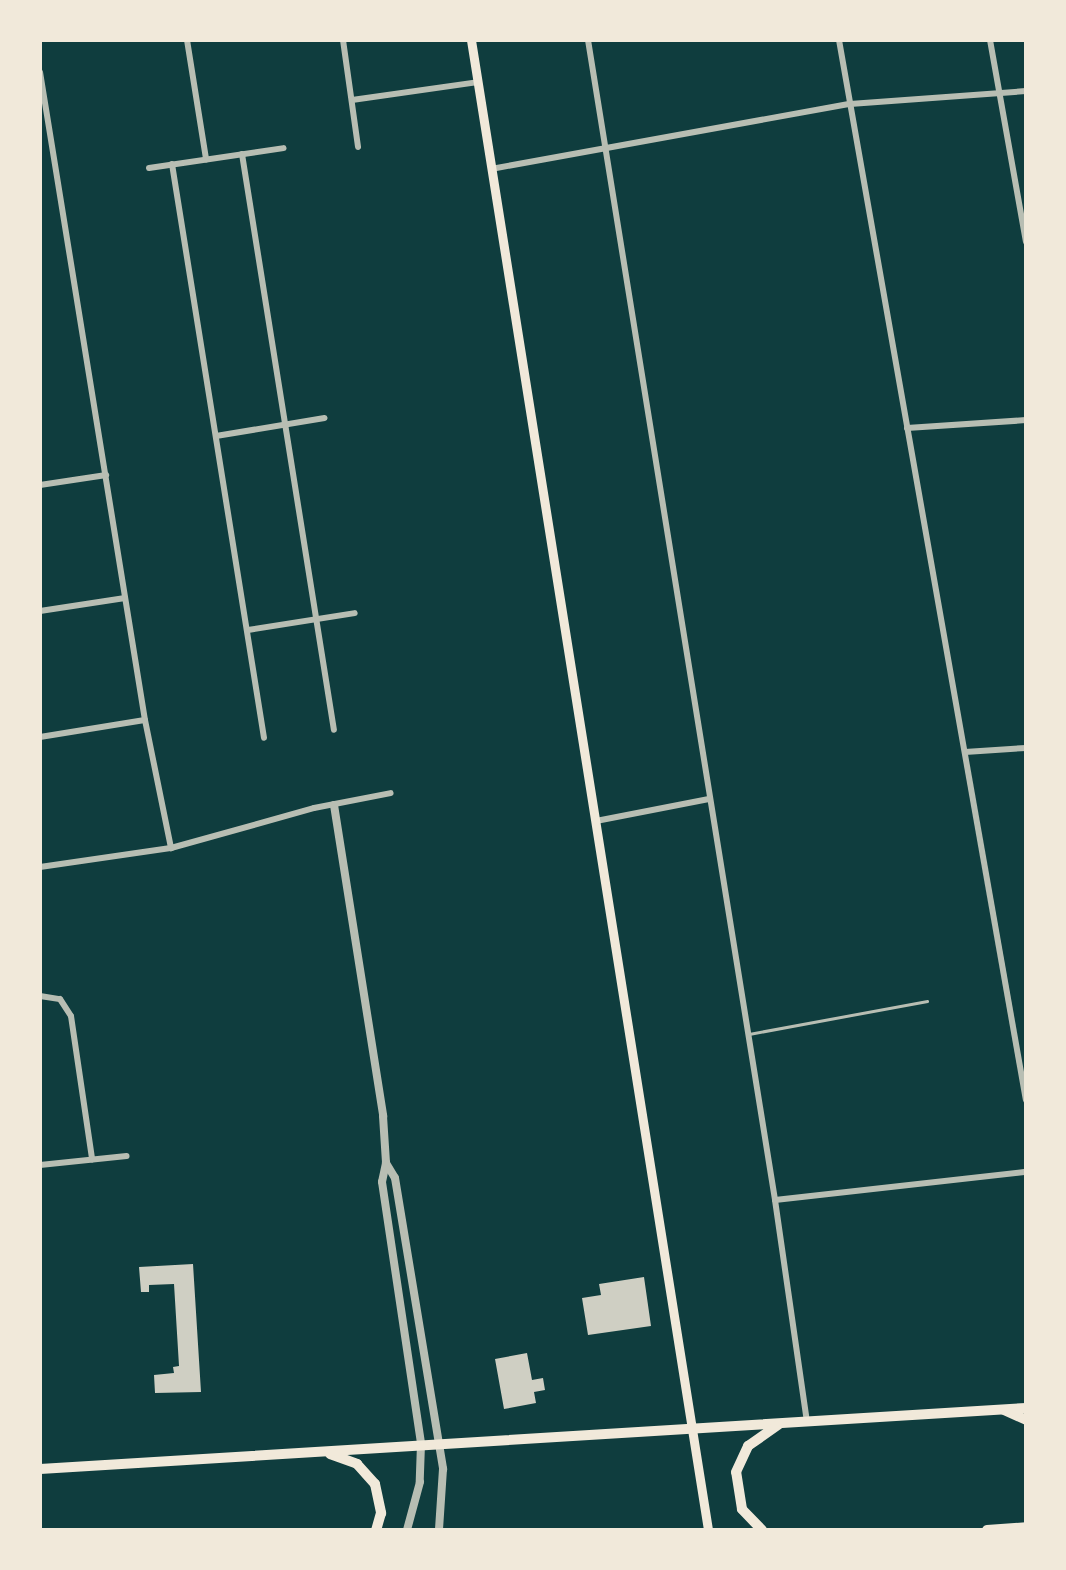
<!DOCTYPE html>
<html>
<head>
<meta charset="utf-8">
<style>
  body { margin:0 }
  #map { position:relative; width:1066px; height:1570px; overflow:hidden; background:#0f3d3e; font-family:Overpass,sans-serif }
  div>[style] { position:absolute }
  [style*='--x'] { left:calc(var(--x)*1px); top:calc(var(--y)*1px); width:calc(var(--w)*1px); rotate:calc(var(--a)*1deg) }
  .building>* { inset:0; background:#cfcfc3 }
  .service>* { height:2.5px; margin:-1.25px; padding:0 1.25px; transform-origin:1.25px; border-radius:1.25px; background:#b8beb3 }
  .minor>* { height:6px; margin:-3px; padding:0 3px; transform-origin:3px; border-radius:3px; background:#b8beb3 }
  .tertiary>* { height:8px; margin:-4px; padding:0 4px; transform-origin:4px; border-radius:4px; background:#b8beb3 }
  .secondary>* { height:9px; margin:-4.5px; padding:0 4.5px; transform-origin:4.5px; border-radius:4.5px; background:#f1e9da }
  .trunk>* { height:10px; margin:-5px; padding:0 5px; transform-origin:5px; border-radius:5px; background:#f1e9da }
  span { translate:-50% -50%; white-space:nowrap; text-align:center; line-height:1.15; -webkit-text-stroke:8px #f1e9da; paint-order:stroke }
  .frame { position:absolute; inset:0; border:42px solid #f1e9da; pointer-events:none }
</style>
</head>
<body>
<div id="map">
  <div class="building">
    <div style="clip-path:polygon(193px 1264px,201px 1392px,155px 1393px,154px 1375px,174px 1373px,173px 1367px,179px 1366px,174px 1284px,149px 1285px,149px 1292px,141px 1292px,139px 1267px)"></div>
    <div style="clip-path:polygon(644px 1277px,651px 1326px,588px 1335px,582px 1298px,601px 1295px,599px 1284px)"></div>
    <div style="clip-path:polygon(527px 1353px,532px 1380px,543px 1378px,545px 1390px,534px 1392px,536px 1403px,504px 1409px,495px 1359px)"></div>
  </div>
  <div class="service">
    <div style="--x:749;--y:1034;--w:181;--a:-10.5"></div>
  </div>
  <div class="minor">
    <div style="--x:187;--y:40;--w:121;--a:80.9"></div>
    <div style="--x:343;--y:40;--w:108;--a:82"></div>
    <div style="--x:588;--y:40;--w:1175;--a:80.84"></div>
    <div style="--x:775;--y:1200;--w:223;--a:81.8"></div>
    <div style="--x:839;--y:40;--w:1076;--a:80"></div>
    <div style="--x:990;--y:40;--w:205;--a:79.9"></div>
    <div style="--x:40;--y:72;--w:656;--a:80.8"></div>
    <div style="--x:145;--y:720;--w:131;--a:78.5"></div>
    <div style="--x:352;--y:100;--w:127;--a:-8.1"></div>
    <div style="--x:242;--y:154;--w:583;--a:80.93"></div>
    <div style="--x:172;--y:164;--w:581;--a:80.89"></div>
    <div style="--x:149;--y:168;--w:136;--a:-8.4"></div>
    <div style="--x:491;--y:169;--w:365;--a:-10.3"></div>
    <div style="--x:850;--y:104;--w:176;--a:-4.2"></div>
    <div style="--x:907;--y:428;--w:119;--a:-3.8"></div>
    <div style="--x:216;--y:436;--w:110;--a:-9.4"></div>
    <div style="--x:40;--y:485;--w:67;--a:-8.6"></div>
    <div style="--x:40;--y:611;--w:86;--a:-8.7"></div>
    <div style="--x:248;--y:630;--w:108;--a:-9"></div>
    <div style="--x:40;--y:737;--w:106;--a:-9.2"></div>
    <div style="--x:965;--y:752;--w:61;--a:-3.8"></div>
    <div style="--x:596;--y:821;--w:115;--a:-11"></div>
    <div style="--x:40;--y:867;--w:132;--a:-8.3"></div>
    <div style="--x:171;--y:848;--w:148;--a:-15.6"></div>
    <div style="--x:314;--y:808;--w:78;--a:-11"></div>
    <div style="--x:40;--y:996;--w:20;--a:9"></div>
    <div style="--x:60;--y:999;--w:20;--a:57"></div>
    <div style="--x:71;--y:1016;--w:145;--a:81.6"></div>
    <div style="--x:40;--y:1165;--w:87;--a:-5.9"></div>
    <div style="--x:775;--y:1200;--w:253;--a:-6.4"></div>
  </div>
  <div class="tertiary">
    <div style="--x:334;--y:805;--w:315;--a:81"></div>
    <div style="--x:383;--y:1116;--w:47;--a:86.3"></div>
    <div style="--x:386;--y:1163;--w:19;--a:102"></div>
    <div style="--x:382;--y:1182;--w:265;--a:81.5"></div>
    <div style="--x:421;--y:1444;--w:38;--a:92"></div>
    <div style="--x:420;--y:1482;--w:50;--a:105.2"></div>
    <div style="--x:386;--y:1163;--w:17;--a:59"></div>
    <div style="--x:395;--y:1178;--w:295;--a:80.6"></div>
    <div style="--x:443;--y:1469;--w:61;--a:93.8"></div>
  </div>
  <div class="secondary">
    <div style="--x:471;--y:40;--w:1509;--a:80.96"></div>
  </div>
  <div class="trunk">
    <div style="--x:1004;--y:1410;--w:24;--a:24"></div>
    <div style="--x:330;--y:1454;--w:29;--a:20"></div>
    <div style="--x:357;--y:1464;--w:27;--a:48"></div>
    <div style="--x:375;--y:1484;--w:30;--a:78"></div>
    <div style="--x:381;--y:1513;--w:18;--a:106"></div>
    <div style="--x:40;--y:1469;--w:988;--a:-3.54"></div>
    <div style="--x:762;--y:1530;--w:29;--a:-134"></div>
    <div style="--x:742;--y:1509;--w:37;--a:-99"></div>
    <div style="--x:736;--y:1472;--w:29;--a:-65"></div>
    <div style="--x:748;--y:1446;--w:37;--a:-35"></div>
    <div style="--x:987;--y:1530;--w:39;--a:-4"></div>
  </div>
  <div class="frame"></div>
</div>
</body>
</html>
